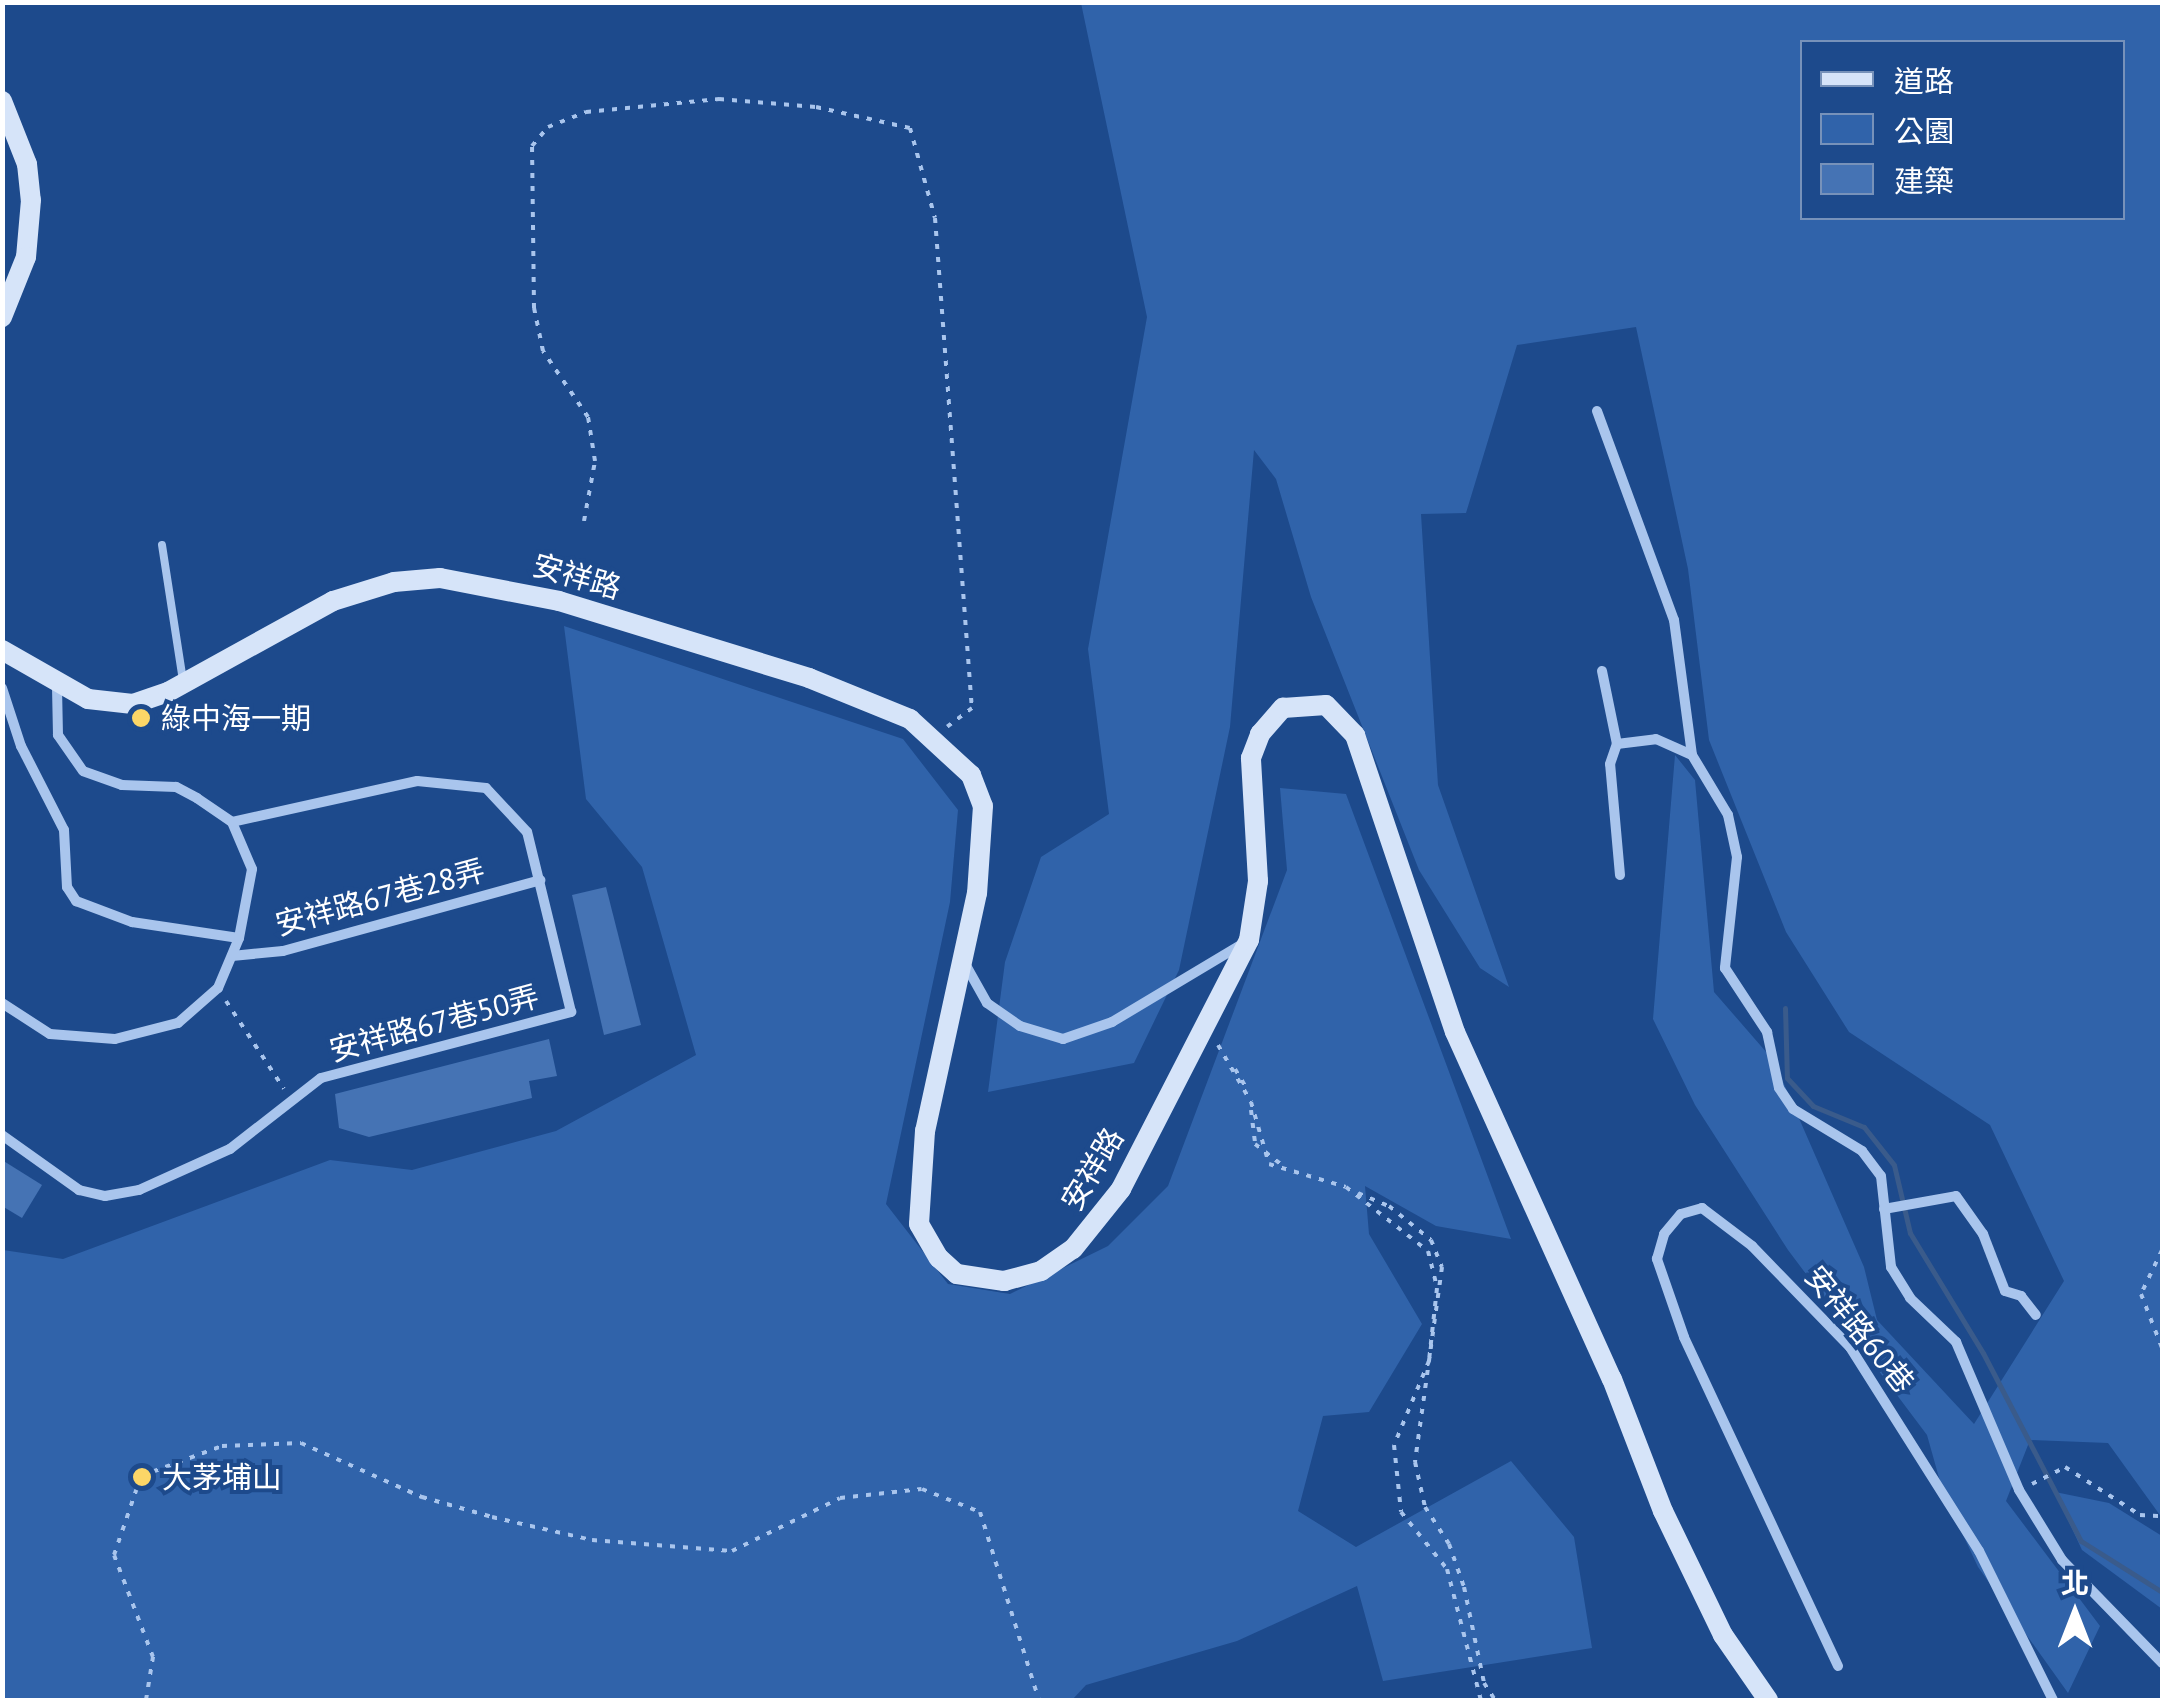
<!DOCTYPE html>
<html>
<head>
<meta charset="utf-8">
<style>
  body { margin:0 }
  #map { position:relative; width:2165px; height:1703px; overflow:hidden; background:#1d4a8c; font-family:"PT Sans","Noto Sans TC",sans-serif }
  div>[style] { position:absolute }
  [style*='--x'] { left:calc(var(--x)*1px); top:calc(var(--y)*1px); width:calc(var(--w)*1px); rotate:calc(var(--a)*1deg) }
  .green>* { inset:0; background:#3063aa }
  .stream>* { height:5px; margin:-2.5px; padding:0 2.5px; transform-origin:2.5px; border-radius:2.5px; background:#3a5b8b }
  .building>* { inset:0; background:#4573b4 }
  .path>* { height:4px; margin-top:-2px; transform-origin:0; background:repeating-linear-gradient(90deg,#a9c5ed 0 5px,transparent 0 13px) }
  .lane>* { height:8px; margin:-4px; padding:0 4px; transform-origin:4px; border-radius:4px; background:#a9c5ed }
  .street>* { height:10px; margin:-5px; padding:0 5px; transform-origin:5px; border-radius:5px; background:#a9c5ed }
  .secondary>* { height:20px; margin:-10px; padding:0 10px; transform-origin:10px; border-radius:10px; background:#d6e4f9 }
  .dots>* { width:28px; height:28px; translate:-50% -50%; box-sizing:border-box; border:5px solid #1d4a8c; border-radius:50% }
  span { translate:-50% -50%; white-space:nowrap; text-align:center; line-height:1.15; -webkit-text-stroke:8px #1d4a8c; paint-order:stroke }
  .street-label { font-size:30px; color:#fff }
  .poi-label { font-size:30px; color:#fff }
  .left { translate:0 -50%; text-align:left }
  .frame { position:absolute; inset:0; border:5px solid #fff; pointer-events:none }
  .legend { position:absolute; left:1800px; top:40px; width:325px; height:180px; box-sizing:border-box; background:#1d4a8c; border:2px solid #7792ba; margin:0; padding:12px 18px; list-style:none; font-size:30px; color:#fff }
  .legend li { display:flex; align-items:center; gap:20px; height:50px }
  .legend b { width:50px; border:2px solid #7792ba }
  .north { position:absolute; left:2025px; top:1563px; width:100px; height:100px; -webkit-text-stroke:8px #1d4a8c; paint-order:stroke; rotate:0deg; font-size:28px; font-weight:700; line-height:40px; text-align:center; color:#fff }
  .north::after { content:''; display:block; margin:auto; width:35px; height:45px; background:#fff; clip-path:polygon(50% 0,100% 100%,50% 72%,0 100%) }
</style>
</head>
<body>
<div id="map">
  <div class="green">
    <div style="clip-path:polygon(evenodd,1081px 3px,2162px 3px,2162px 1518px,2108px 1443px,2030px 1440px,2006px 1501px,2100px 1626px,2068px 1693px,1978px 1567px,1943px 1492px,1927px 1435px,1788px 1250px,1695px 1105px,1653px 1019px,1675px 755px,1695px 780px,1714px 992px,1774px 1061px,1864px 1267px,1877px 1320px,1974px 1424px,2064px 1281px,1990px 1125px,1849px 1032px,1786px 932px,1709px 740px,1688px 569px,1636px 327px,1517px 345px,1466px 513px,1421px 514px,1438px 785px,1509px 987px,1480px 968px,1419px 870px,1311px 597px,1276px 479px,1254px 450px,1230px 727px,1179px 970px,1134px 1063px,988px 1092px,1005px 962px,1041px 857px,1109px 814px,1088px 649px,1147px 317px,1081px 3px,1802px 42px,2122px 42px,2122px 218px,1802px 218px,1802px 42px)"></div>
    <div style="clip-path:polygon(564px 626px,903px 739px,958px 810px,950px 902px,886px 1204px,948px 1284px,1010px 1294px,1108px 1246px,1168px 1186px,1287px 870px,1280px 788px,1346px 794px,1511px 1239px,1436px 1226px,1365px 1186px,1369px 1234px,1422px 1324px,1369px 1412px,1323px 1416px,1298px 1511px,1356px 1547px,1511px 1461px,1574px 1537px,1592px 1648px,1383px 1681px,1357px 1586px,1237px 1641px,1086px 1685px,1072px 1700px,3px 1700px,3px 1250px,63px 1259px,330px 1160px,412px 1170px,556px 1131px,696px 1055px,642px 867px,586px 799px)"></div>
    <div style="clip-path:polygon(2055px 1492px,2109px 1503px,2162px 1536px,2162px 1609px,2082px 1550px)"></div>
  </div>
  <div class="stream">
    <div style="--x:1785;--y:1008;--w:70;--a:88.4"></div>
    <div style="--x:1787;--y:1078;--w:38;--a:47"></div>
    <div style="--x:1813;--y:1106;--w:55;--a:22.4"></div>
    <div style="--x:1864;--y:1127;--w:48;--a:51.7"></div>
    <div style="--x:1894;--y:1165;--w:70;--a:76.8"></div>
    <div style="--x:1910;--y:1233;--w:140;--a:58.7"></div>
    <div style="--x:1983;--y:1353;--w:212;--a:62.5"></div>
    <div style="--x:2081;--y:1541;--w:96;--a:32.2"></div>
  </div>
  <div class="building">
    <div style="clip-path:polygon(606px 887px,641px 1025px,604px 1035px,572px 895px)"></div>
    <div style="clip-path:polygon(549px 1039px,557px 1076px,529px 1081px,532px 1098px,369px 1137px,339px 1128px,335px 1094px)"></div>
    <div style="clip-path:polygon(2px 1160px,42px 1185px,22px 1218px,2px 1206px)"></div>
  </div>
  <div class="path">
    <div style="--x:584;--y:521;--w:61;--a:-79.6"></div>
    <div style="--x:595;--y:461;--w:45;--a:-99"></div>
    <div style="--x:588;--y:417;--w:80;--a:-124.3"></div>
    <div style="--x:543;--y:351;--w:44;--a:-101.8"></div>
    <div style="--x:534;--y:308;--w:162;--a:-90.7"></div>
    <div style="--x:532;--y:146;--w:25;--a:-50"></div>
    <div style="--x:548;--y:127;--w:41;--a:-21.5"></div>
    <div style="--x:586;--y:112;--w:134;--a:-5.6"></div>
    <div style="--x:719;--y:99;--w:97;--a:4.7"></div>
    <div style="--x:816;--y:107;--w:96;--a:12.6"></div>
    <div style="--x:910;--y:128;--w:93;--a:74.5"></div>
    <div style="--x:935;--y:218;--w:491;--a:85.7"></div>
    <div style="--x:972;--y:708;--w:31;--a:143"></div>
    <div style="--x:226;--y:1001;--w:105;--a:56.6"></div>
    <div style="--x:1218;--y:1045;--w:66;--a:59.9"></div>
    <div style="--x:1251;--y:1102;--w:65;--a:73.8"></div>
    <div style="--x:1269;--y:1164;--w:80;--a:16.6"></div>
    <div style="--x:1346;--y:1187;--w:104;--a:38"></div>
    <div style="--x:1428;--y:1251;--w:38;--a:76"></div>
    <div style="--x:1437;--y:1288;--w:73;--a:96.3"></div>
    <div style="--x:1429;--y:1361;--w:91;--a:112.6"></div>
    <div style="--x:1394;--y:1445;--w:67;--a:84"></div>
    <div style="--x:1401;--y:1512;--w:73;--a:51.1"></div>
    <div style="--x:1447;--y:1569;--w:135;--a:75.5"></div>
    <div style="--x:1235;--y:1069;--w:26;--a:59"></div>
    <div style="--x:1251;--y:1110;--w:34;--a:83"></div>
    <div style="--x:1255;--y:1144;--w:36;--a:38"></div>
    <div style="--x:1358;--y:1193;--w:34;--a:23"></div>
    <div style="--x:1389;--y:1206;--w:54;--a:39"></div>
    <div style="--x:1431;--y:1240;--w:29;--a:68"></div>
    <div style="--x:1442;--y:1267;--w:197;--a:97.9"></div>
    <div style="--x:1415;--y:1462;--w:46;--a:77.5"></div>
    <div style="--x:1425;--y:1507;--w:44;--a:57"></div>
    <div style="--x:1449;--y:1544;--w:46;--a:70.8"></div>
    <div style="--x:1464;--y:1587;--w:98;--a:78.2"></div>
    <div style="--x:1484;--y:1683;--w:20;--a:57"></div>
    <div style="--x:2162;--y:1250;--w:49;--a:115.5"></div>
    <div style="--x:2141;--y:1294;--w:58;--a:68.7"></div>
    <div style="--x:2032;--y:1484;--w:37;--a:-27"></div>
    <div style="--x:2065;--y:1467;--w:89;--a:32.6"></div>
    <div style="--x:2140;--y:1515;--w:22;--a:3"></div>
    <div style="--x:146;--y:1700;--w:44;--a:-80.8"></div>
    <div style="--x:153;--y:1657;--w:109;--a:-110.9"></div>
    <div style="--x:114;--y:1555;--w:83;--a:-71.1"></div>
    <div style="--x:141;--y:1476;--w:86;--a:-20.3"></div>
    <div style="--x:222;--y:1446;--w:79;--a:-2.2"></div>
    <div style="--x:301;--y:1443;--w:133;--a:24.1"></div>
    <div style="--x:422;--y:1497;--w:73;--a:15.9"></div>
    <div style="--x:492;--y:1517;--w:103;--a:13"></div>
    <div style="--x:592;--y:1540;--w:140;--a:4.5"></div>
    <div style="--x:732;--y:1551;--w:120;--a:-26.1"></div>
    <div style="--x:840;--y:1498;--w:82;--a:-6.3"></div>
    <div style="--x:922;--y:1489;--w:62;--a:21.6"></div>
    <div style="--x:980;--y:1512;--w:197;--a:72.6"></div>
  </div>
  <div class="lane">
    <div style="--x:162;--y:545;--w:137;--a:81.2"></div>
  </div>
  <div class="street">
    <div style="--x:1597;--y:411;--w:223;--a:69.8"></div>
    <div style="--x:1674;--y:620;--w:136;--a:82.4"></div>
    <div style="--x:1602;--y:671;--w:75;--a:78.4"></div>
    <div style="--x:2;--y:688;--w:61;--a:71.9"></div>
    <div style="--x:21;--y:746;--w:94;--a:62.9"></div>
    <div style="--x:64;--y:830;--w:57;--a:87"></div>
    <div style="--x:67;--y:887;--w:17;--a:57"></div>
    <div style="--x:76;--y:901;--w:60;--a:20.6"></div>
    <div style="--x:132;--y:922;--w:108;--a:8.5"></div>
    <div style="--x:1620;--y:875;--w:111;--a:-95.1"></div>
    <div style="--x:1610;--y:764;--w:21;--a:-71"></div>
    <div style="--x:1617;--y:744;--w:39;--a:-7"></div>
    <div style="--x:1656;--y:739;--w:39;--a:24"></div>
    <div style="--x:1692;--y:755;--w:70;--a:59"></div>
    <div style="--x:1728;--y:815;--w:43;--a:77.9"></div>
    <div style="--x:1737;--y:857;--w:112;--a:96.2"></div>
    <div style="--x:1725;--y:968;--w:77;--a:56.7"></div>
    <div style="--x:1767;--y:1032;--w:57;--a:77.9"></div>
    <div style="--x:1779;--y:1088;--w:25;--a:56"></div>
    <div style="--x:1793;--y:1109;--w:81;--a:31.3"></div>
    <div style="--x:1862;--y:1151;--w:31;--a:53"></div>
    <div style="--x:1881;--y:1176;--w:92;--a:83.7"></div>
    <div style="--x:1891;--y:1267;--w:36;--a:58"></div>
    <div style="--x:1910;--y:1298;--w:64;--a:43.7"></div>
    <div style="--x:1956;--y:1342;--w:161;--a:66.9"></div>
    <div style="--x:2019;--y:1490;--w:82;--a:58.4"></div>
    <div style="--x:2062;--y:1560;--w:144;--a:45.8"></div>
    <div style="--x:232;--y:956;--w:51;--a:-5.6"></div>
    <div style="--x:283;--y:951;--w:267;--a:-15.4"></div>
    <div style="--x:964;--y:962;--w:47;--a:60.7"></div>
    <div style="--x:987;--y:1003;--w:40;--a:34.9"></div>
    <div style="--x:1020;--y:1026;--w:45;--a:16.8"></div>
    <div style="--x:1063;--y:1039;--w:52;--a:-19.1"></div>
    <div style="--x:1112;--y:1022;--w:148;--a:-30.9"></div>
    <div style="--x:2;--y:1003;--w:57;--a:32.9"></div>
    <div style="--x:50;--y:1034;--w:65;--a:4.4"></div>
    <div style="--x:115;--y:1039;--w:65;--a:-14.3"></div>
    <div style="--x:178;--y:1023;--w:53;--a:-41.2"></div>
    <div style="--x:218;--y:988;--w:54;--a:-67.2"></div>
    <div style="--x:239;--y:938;--w:70;--a:-79.3"></div>
    <div style="--x:252;--y:869;--w:51;--a:-113.1"></div>
    <div style="--x:232;--y:822;--w:42;--a:-145.6"></div>
    <div style="--x:197;--y:798;--w:24;--a:-152"></div>
    <div style="--x:176;--y:787;--w:54;--a:-177.9"></div>
    <div style="--x:122;--y:785;--w:41;--a:-160.3"></div>
    <div style="--x:83;--y:771;--w:44;--a:-124.8"></div>
    <div style="--x:58;--y:735;--w:49;--a:-91.2"></div>
    <div style="--x:2;--y:1135;--w:95;--a:35.5"></div>
    <div style="--x:79;--y:1190;--w:27;--a:13"></div>
    <div style="--x:105;--y:1196;--w:35;--a:-10"></div>
    <div style="--x:139;--y:1190;--w:100;--a:-24.3"></div>
    <div style="--x:230;--y:1149;--w:115;--a:-38"></div>
    <div style="--x:321;--y:1078;--w:259;--a:-14.8"></div>
    <div style="--x:571;--y:1012;--w:185;--a:-103.7"></div>
    <div style="--x:527;--y:832;--w:60;--a:-133"></div>
    <div style="--x:486;--y:788;--w:69;--a:-174.2"></div>
    <div style="--x:417;--y:781;--w:189;--a:167.5"></div>
    <div style="--x:1884;--y:1209;--w:73;--a:-10.2"></div>
    <div style="--x:1956;--y:1196;--w:47;--a:54.6"></div>
    <div style="--x:1983;--y:1234;--w:61;--a:68.9"></div>
    <div style="--x:2005;--y:1291;--w:17;--a:17"></div>
    <div style="--x:2021;--y:1296;--w:24;--a:52"></div>
    <div style="--x:1838;--y:1666;--w:363;--a:-115.1"></div>
    <div style="--x:1684;--y:1337;--w:83;--a:-109.1"></div>
    <div style="--x:1657;--y:1259;--w:26;--a:-74"></div>
    <div style="--x:1664;--y:1234;--w:26;--a:-50"></div>
    <div style="--x:1681;--y:1214;--w:22;--a:-16"></div>
    <div style="--x:1702;--y:1208;--w:63;--a:37.2"></div>
    <div style="--x:1752;--y:1246;--w:141;--a:45.9"></div>
    <div style="--x:1850;--y:1347;--w:241;--a:57.7"></div>
    <div style="--x:1979;--y:1551;--w:166;--a:63.6"></div>
  </div>
  <div class="secondary">
    <div style="--x:2;--y:101;--w:68;--a:68.4"></div>
    <div style="--x:27;--y:164;--w:36;--a:84"></div>
    <div style="--x:31;--y:200;--w:57;--a:95"></div>
    <div style="--x:26;--y:257;--w:65;--a:111.8"></div>
    <div style="--x:2;--y:650;--w:99;--a:29.7"></div>
    <div style="--x:88;--y:699;--w:45;--a:6.3"></div>
    <div style="--x:133;--y:704;--w:37;--a:-19"></div>
    <div style="--x:168;--y:692;--w:188;--a:-28.9"></div>
    <div style="--x:333;--y:601;--w:64;--a:-17.3"></div>
    <div style="--x:394;--y:582;--w:46;--a:-5"></div>
    <div style="--x:440;--y:578;--w:121;--a:10.9"></div>
    <div style="--x:559;--y:601;--w:262;--a:17.1"></div>
    <div style="--x:809;--y:678;--w:109;--a:22.1"></div>
    <div style="--x:910;--y:719;--w:83;--a:42.6"></div>
    <div style="--x:971;--y:775;--w:33;--a:69"></div>
    <div style="--x:983;--y:806;--w:87;--a:93.9"></div>
    <div style="--x:977;--y:893;--w:244;--a:102.3"></div>
    <div style="--x:925;--y:1131;--w:93;--a:93.7"></div>
    <div style="--x:919;--y:1224;--w:39;--a:60"></div>
    <div style="--x:939;--y:1258;--w:24;--a:42"></div>
    <div style="--x:957;--y:1274;--w:48;--a:8.5"></div>
    <div style="--x:1004;--y:1281;--w:38;--a:-15"></div>
    <div style="--x:1041;--y:1271;--w:39;--a:-35"></div>
    <div style="--x:1073;--y:1249;--w:77;--a:-51.3"></div>
    <div style="--x:1121;--y:1189;--w:280;--a:-62.8"></div>
    <div style="--x:1249;--y:940;--w:60;--a:-81.3"></div>
    <div style="--x:1258;--y:881;--w:123;--a:-93.3"></div>
    <div style="--x:1251;--y:758;--w:26;--a:-69"></div>
    <div style="--x:1260;--y:734;--w:35;--a:-49"></div>
    <div style="--x:1283;--y:708;--w:43;--a:-4"></div>
    <div style="--x:1326;--y:705;--w:42;--a:46"></div>
    <div style="--x:1355;--y:735;--w:313;--a:71.4"></div>
    <div style="--x:1455;--y:1032;--w:381;--a:65.7"></div>
    <div style="--x:1612;--y:1379;--w:142;--a:68.9"></div>
    <div style="--x:1663;--y:1511;--w:138;--a:64.2"></div>
    <div style="--x:1723;--y:1635;--w:79;--a:55.3"></div>
  </div>
  <div class="dots">
    <div style="left:141px;top:718px;background:#fcd667"></div>
    <div style="left:142px;top:1477px;background:#fcd667"></div>
  </div>
  <div class="street-label">
    <span style="left:577px;top:576px;rotate:16deg">安祥路</span>
    <span style="left:380px;top:897px;rotate:-15deg">安祥路67巷28弄</span>
    <span style="left:434px;top:1023px;rotate:-15deg">安祥路67巷50弄</span>
    <span style="left:1092px;top:1169px;rotate:-59deg">安祥路</span>
    <span style="left:1860px;top:1329px;rotate:51deg">安祥路60巷</span>
  </div>
  <div class="poi-label">
    <span class="left" style="left:161px;top:718px">綠中海一期</span>
    <span class="left" style="left:162px;top:1477px">大茅埔山</span>
  </div>
  <div class="frame"></div>
  <ul class="legend">
  <li><b style="height:12px;background:#d6e4f9"></b>道路</li>
  <li><b style="height:28px;background:#3063aa"></b>公園</li>
  <li><b style="height:28px;background:#4573b4"></b>建築</li>
  </ul>
  <div class="north">北</div>
</div>
</body>
</html>
